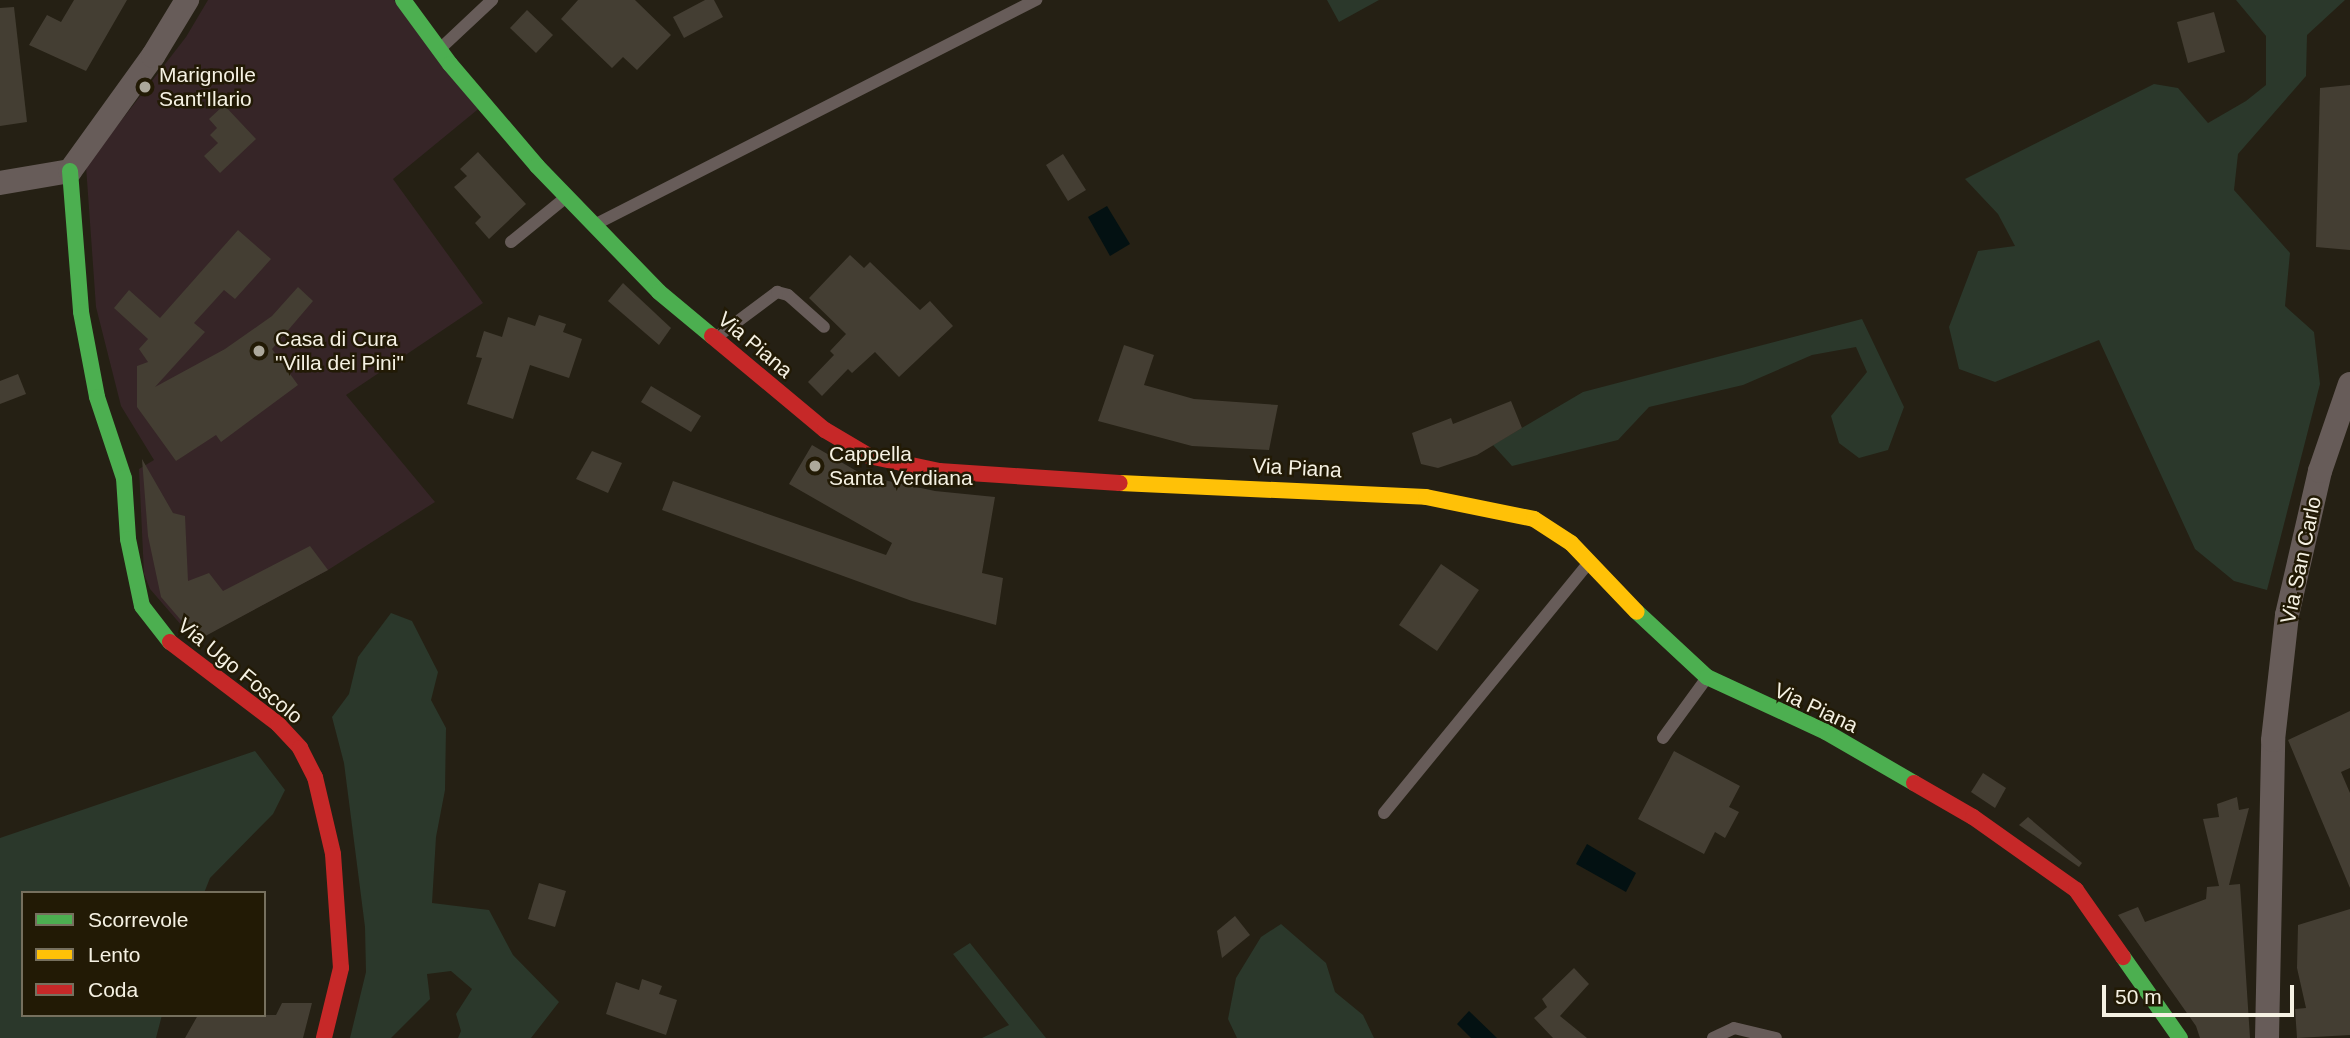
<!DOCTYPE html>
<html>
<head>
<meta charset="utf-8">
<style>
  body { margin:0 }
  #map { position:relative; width:2350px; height:1038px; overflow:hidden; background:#252014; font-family:Helvetica,sans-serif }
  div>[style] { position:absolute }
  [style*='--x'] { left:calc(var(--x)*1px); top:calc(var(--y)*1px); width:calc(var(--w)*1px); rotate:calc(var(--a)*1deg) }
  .medical>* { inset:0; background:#362527 }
  .green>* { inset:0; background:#2b382b }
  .water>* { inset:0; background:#031112 }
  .building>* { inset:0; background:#443e33 }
  .lane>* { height:12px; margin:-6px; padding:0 6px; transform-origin:6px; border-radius:6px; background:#675c59 }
  .street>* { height:24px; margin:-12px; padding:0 12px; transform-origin:12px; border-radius:12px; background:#675c59 }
  .fast>* { height:16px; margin:-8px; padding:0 8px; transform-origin:8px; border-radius:8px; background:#4caf50 }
  .slow>* { height:16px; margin:-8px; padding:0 8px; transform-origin:8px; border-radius:8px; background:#ffc107 }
  .jam>* { height:16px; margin:-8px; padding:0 8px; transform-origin:8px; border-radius:8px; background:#c62828 }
  .dots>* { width:19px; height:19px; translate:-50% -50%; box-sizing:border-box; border:4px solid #221a05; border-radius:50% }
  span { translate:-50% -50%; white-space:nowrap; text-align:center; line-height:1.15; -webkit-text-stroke:5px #221a05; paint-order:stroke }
  .poi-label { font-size:21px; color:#f5f1e3 }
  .left { translate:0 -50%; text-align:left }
  .street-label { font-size:21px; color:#f5f1e3 }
  .legend { position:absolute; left:21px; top:891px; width:245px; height:126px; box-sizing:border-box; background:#221a05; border:2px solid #76705e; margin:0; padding:9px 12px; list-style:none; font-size:21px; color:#f5f1e3 }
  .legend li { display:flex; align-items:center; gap:14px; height:35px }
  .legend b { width:35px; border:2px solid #76705e }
  .scale { position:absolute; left:2102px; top:985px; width:192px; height:32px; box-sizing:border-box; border:4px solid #f5f1e3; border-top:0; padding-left:9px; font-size:21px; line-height:24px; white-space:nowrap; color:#f5f1e3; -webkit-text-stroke:5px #221a05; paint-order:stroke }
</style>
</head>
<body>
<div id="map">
  <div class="medical">
    <div style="clip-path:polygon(208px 0,394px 0,482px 106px,393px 179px,483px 303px,346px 395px,435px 502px,328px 570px,195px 641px,150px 589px,144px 574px,139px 469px,154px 460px,121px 406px,96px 307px,86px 166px,186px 37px)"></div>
  </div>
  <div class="green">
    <div style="clip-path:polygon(1327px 0,1379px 0,1339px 22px)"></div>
    <div style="clip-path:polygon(2236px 0,2345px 0,2307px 35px,2306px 76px,2238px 154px,2234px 190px,2290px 253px,2285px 306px,2314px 332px,2320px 384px,2267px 590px,2234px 581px,2195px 549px,2099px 340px,1995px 382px,1959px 369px,1949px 327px,1978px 251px,2015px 246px,1998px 214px,1965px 179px,2154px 84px,2178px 88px,2208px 123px,2246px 101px,2266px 85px,2266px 36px)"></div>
    <div style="clip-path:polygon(1862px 319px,1904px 407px,1888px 450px,1859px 458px,1839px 443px,1831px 416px,1867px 372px,1856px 347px,1812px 355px,1743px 385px,1649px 407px,1618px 440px,1512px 466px,1493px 445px,1583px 392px)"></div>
    <div style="clip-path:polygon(391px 613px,412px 621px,438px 672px,431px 700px,446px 728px,445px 790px,436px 837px,432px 903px,489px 910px,513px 955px,559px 1002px,531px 1038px,458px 1038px,461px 1031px,456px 1014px,472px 989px,451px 971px,427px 974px,430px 999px,391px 1038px,350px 1038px,366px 972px,365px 927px,344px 763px,332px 717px,349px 694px,358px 657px)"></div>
    <div style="clip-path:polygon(255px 751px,285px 790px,273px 814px,210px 878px,204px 893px,23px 893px,23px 1015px,162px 1015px,156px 1038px,0 1038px,0 838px)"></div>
    <div style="clip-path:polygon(1281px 924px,1326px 963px,1335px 992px,1363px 1015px,1374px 1038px,1237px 1038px,1228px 1019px,1236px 978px,1261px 937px)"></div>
    <div style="clip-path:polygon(970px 943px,1046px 1038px,982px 1038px,1009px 1025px,953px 954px)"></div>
  </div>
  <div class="water">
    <div style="clip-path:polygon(1107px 206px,1130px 244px,1110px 256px,1088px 217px)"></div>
    <div style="clip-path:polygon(1587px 844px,1636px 873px,1626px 892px,1576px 864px)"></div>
    <div style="clip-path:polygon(1469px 1011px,1497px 1038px,1471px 1038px,1457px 1024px)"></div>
  </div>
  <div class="building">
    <div style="clip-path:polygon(74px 0,127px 0,86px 71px,29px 45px,47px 15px,61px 22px)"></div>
    <div style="clip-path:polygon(578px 0,635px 0,671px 35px,637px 70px,623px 57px,612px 68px,561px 19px)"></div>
    <div style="clip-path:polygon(705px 0,714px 0,723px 17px,684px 38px,673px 17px)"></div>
    <div style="clip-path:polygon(14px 7px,27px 122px,0 126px,0 8px)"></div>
    <div style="clip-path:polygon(527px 10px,553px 35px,536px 53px,510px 28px)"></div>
    <div style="clip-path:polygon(2214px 12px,2225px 52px,2188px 63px,2177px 22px)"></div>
    <div style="clip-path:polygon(2350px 85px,2350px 250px,2316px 247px,2320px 88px)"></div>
    <div style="clip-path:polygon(224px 105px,256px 139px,220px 173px,204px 156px,218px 143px,210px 135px,217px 128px,209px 119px)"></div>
    <div style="clip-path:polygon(478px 152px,526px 204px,489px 239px,475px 223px,481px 217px,454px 187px,467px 176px,460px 169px)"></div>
    <div style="clip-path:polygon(1063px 154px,1086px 190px,1068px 201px,1046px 165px)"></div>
    <div style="clip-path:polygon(238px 230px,271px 259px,235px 299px,224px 290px,194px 323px,205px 332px,155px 387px,225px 349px,272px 316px,298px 287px,313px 301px,272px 349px,298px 385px,221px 442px,216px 435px,176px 461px,137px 407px,137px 366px,148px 362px,139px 349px,148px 339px,114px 308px,129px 290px,160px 318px)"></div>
    <div style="clip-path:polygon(850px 255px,864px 268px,870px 262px,920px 310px,930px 301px,953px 326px,899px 377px,875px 352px,852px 373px,848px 369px,822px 396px,808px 382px,834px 355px,830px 351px,846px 334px,809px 298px)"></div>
    <div style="clip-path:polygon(623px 283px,671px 328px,659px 345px,608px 301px)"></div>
    <div style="clip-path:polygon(539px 315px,566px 324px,563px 332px,582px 339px,569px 378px,530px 365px,513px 419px,467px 404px,482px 358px,476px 357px,484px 331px,502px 337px,508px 317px,535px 326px)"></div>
    <div style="clip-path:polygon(1124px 345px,1154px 355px,1144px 385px,1194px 399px,1278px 405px,1269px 450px,1192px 446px,1098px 421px)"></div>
    <div style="clip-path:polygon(18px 374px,26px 394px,0 404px,0 381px)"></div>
    <div style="clip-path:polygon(651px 386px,701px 416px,691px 432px,641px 402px)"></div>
    <div style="clip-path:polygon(1511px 401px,1522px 428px,1477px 455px,1438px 468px,1421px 464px,1412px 433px,1451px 418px,1453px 424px)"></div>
    <div style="clip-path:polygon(812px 445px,865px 476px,935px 491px,995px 497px,982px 573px,1003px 578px,996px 625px,912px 601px,662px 510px,673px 481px,886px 555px,892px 543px,789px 484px)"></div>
    <div style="clip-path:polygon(592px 451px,622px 463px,608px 493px,576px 479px)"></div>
    <div style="clip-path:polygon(142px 459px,173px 513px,185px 516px,188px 581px,209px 573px,223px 591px,310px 546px,328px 570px,198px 640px,161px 597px,148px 536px)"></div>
    <div style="clip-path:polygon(1441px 564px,1479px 590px,1437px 651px,1399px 625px)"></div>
    <div style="clip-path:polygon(2350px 711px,2350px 768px,2341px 772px,2350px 793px,2350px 888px,2288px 740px)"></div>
    <div style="clip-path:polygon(1674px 751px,1740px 786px,1729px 807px,1739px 812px,1725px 838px,1715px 832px,1704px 854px,1638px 819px)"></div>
    <div style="clip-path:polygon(1983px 773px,2006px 788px,1995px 808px,1971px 792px)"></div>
    <div style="clip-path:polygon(2237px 797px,2239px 810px,2249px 808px,2229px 885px,2240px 884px,2250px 1038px,2200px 1038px,2196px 1026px,2118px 915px,2138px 907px,2145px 922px,2206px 899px,2207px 887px,2219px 886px,2203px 819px,2219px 817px,2217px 804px)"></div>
    <div style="clip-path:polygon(2028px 817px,2082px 863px,2079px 867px,2019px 825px)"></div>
    <div style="clip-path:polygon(539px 883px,566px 891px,555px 927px,528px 919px)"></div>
    <div style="clip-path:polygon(2350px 909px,2350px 1035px,2297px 1038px,2295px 1009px,2306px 1008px,2297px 968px,2298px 925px)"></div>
    <div style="clip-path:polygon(1235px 916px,1250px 935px,1222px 958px,1217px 931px)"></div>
    <div style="clip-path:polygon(1574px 968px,1589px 984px,1560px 1016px,1587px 1038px,1553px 1038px,1534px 1018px,1547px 1007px,1542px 999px)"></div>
    <div style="clip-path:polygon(642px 979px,662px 986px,659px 994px,677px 1000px,666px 1035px,606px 1014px,616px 982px,639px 990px)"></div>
    <div style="clip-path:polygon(282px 1003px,312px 1003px,303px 1038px,185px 1038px,198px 1015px,276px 1015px)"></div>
  </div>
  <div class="lane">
    <div style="--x:442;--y:47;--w:69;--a:-43.2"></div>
    <div style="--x:598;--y:223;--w:492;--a:-27"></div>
    <div style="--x:511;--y:242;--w:68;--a:-39.1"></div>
    <div style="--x:718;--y:336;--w:74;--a:-36.7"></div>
    <div style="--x:777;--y:292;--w:11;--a:15"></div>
    <div style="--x:788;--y:295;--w:48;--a:41.6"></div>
    <div style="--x:1663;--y:738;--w:73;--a:-53.9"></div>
    <div style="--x:1384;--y:813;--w:322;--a:-50.7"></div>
    <div style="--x:1713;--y:1038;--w:23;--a:-25"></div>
    <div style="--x:1734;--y:1028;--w:43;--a:13.4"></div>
  </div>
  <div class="street">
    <div style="--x:0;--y:183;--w:71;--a:-9.7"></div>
    <div style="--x:70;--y:171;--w:142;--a:-54.2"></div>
    <div style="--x:153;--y:56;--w:66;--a:-58.7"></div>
    <div style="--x:2267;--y:1038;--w:298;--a:-88.8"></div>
    <div style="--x:2273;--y:740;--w:126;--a:-83.6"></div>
    <div style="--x:2287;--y:615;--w:148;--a:-77.1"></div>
    <div style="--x:2320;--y:471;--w:92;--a:-71"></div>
  </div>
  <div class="fast">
    <div style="--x:403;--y:0;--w:79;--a:53.7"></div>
    <div style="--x:450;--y:64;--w:134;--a:49.5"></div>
    <div style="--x:537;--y:166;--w:175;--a:45.9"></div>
    <div style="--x:659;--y:292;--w:69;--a:39.7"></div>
    <div style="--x:70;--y:171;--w:141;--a:85.5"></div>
    <div style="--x:81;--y:312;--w:86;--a:79.3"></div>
    <div style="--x:97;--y:397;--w:85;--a:71.6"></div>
    <div style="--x:124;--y:478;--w:61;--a:86.2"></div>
    <div style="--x:128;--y:539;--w:68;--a:78.2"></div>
    <div style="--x:142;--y:606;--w:46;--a:52.1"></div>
    <div style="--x:1637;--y:612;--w:96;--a:42.9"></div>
    <div style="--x:1707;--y:677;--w:131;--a:24.8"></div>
    <div style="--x:1826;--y:732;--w:102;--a:30.1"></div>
    <div style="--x:2123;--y:957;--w:99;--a:54.9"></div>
  </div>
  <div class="slow">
    <div style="--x:1120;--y:483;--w:306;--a:2.6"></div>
    <div style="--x:1426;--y:497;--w:110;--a:11.5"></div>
    <div style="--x:1534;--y:519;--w:44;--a:33"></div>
    <div style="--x:1571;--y:543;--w:95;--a:46.3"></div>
  </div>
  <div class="jam">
    <div style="--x:712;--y:336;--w:147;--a:39.8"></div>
    <div style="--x:825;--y:430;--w:51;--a:30.6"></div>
    <div style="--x:869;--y:456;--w:72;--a:12.1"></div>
    <div style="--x:939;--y:471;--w:181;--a:3.8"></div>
    <div style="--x:170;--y:642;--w:136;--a:37.2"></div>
    <div style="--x:278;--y:724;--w:33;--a:47"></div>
    <div style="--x:300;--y:748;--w:33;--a:63"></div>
    <div style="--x:315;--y:777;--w:79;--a:76.8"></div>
    <div style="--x:333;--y:854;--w:114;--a:86"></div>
    <div style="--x:341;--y:968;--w:72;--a:103.7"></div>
    <div style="--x:1914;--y:783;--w:68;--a:30"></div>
    <div style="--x:1973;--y:817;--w:126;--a:35.3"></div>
    <div style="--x:2076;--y:890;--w:82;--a:55"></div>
  </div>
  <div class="dots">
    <div style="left:145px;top:87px;background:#aca89b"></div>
    <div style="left:259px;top:351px;background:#aca89b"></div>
    <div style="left:815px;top:466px;background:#aca89b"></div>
  </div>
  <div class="poi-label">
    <span class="left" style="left:159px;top:87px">Marignolle<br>Sant'Ilario</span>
    <span class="left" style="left:275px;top:351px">Casa di Cura<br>"Villa dei Pini"</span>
    <span class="left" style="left:829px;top:466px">Cappella<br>Santa Verdiana</span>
  </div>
  <div class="street-label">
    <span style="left:755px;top:345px;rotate:40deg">Via Piana</span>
    <span style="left:1297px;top:468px;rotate:3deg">Via Piana</span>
    <span style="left:2301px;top:560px;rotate:-78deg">Via San Carlo</span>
    <span style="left:240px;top:671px;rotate:39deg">Via Ugo Foscolo</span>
    <span style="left:1816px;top:708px;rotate:25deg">Via Piana</span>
  </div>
  <ul class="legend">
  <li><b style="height:9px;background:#4caf50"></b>Scorrevole</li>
  <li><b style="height:9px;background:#ffc107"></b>Lento</li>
  <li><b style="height:9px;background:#c62828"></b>Coda</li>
  </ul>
  <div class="scale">50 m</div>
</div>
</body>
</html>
